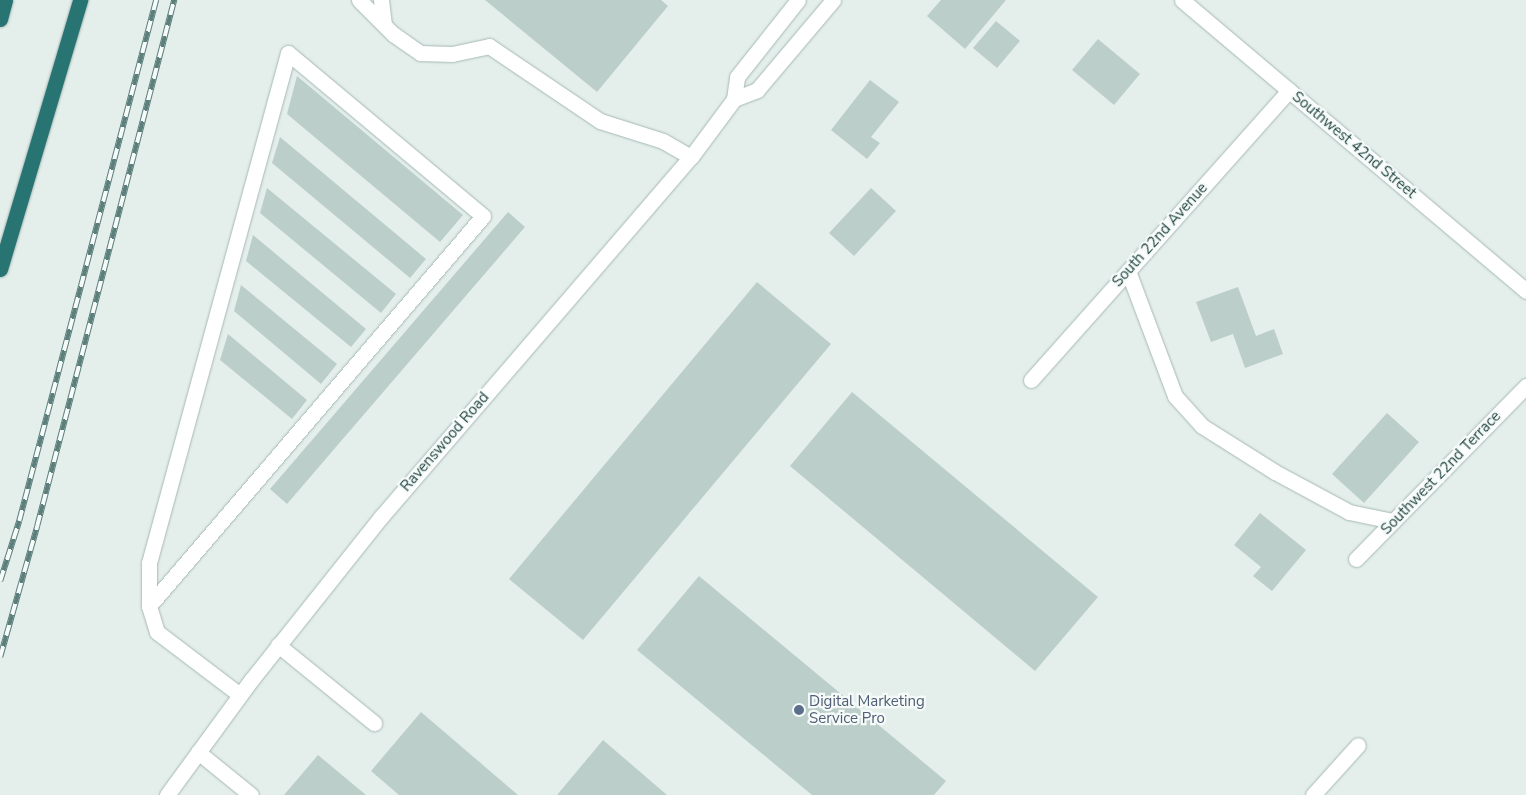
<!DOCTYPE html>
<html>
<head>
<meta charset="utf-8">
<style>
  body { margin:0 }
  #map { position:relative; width:1526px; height:795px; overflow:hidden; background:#e4efec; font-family:"Nunito Sans",sans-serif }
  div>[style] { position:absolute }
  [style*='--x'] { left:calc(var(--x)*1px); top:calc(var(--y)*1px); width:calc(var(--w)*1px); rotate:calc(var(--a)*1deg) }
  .building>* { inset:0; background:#bccec9 }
  .roads { filter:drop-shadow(0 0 1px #a6b8b5) drop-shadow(0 0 1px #a6b8b5) }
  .minor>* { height:15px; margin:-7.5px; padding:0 7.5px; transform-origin:7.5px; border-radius:7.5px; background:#fff }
  .highway>* { height:15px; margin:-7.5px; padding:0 7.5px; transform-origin:7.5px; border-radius:7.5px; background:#287472 }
  .rail>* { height:5.5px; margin-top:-2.75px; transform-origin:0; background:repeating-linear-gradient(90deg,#f6fbf9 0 11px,#5c7f7c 0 22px); box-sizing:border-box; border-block:1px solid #5c7f7c }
  .dots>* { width:14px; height:14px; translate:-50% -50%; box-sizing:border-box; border:2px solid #f6fbf9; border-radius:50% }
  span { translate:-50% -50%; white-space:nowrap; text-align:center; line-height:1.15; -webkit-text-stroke:4.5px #f6fbf9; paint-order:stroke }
  .street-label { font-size:15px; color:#214441 }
  .service-label { font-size:15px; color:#4e5e75 }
  .left { translate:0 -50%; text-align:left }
</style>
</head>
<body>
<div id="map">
  <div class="building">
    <div style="clip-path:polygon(485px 0,661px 0,668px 6px,597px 92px)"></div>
    <div style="clip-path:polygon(941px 0,1006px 0,965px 49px,927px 16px)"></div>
    <div style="clip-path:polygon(996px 21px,1020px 41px,997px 68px,973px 48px)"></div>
    <div style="clip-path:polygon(1098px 39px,1140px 74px,1114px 105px,1072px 70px)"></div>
    <div style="clip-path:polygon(297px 76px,463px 215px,440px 242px,287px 114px)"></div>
    <div style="clip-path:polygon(870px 80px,899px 102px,871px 137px,880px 143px,867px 159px,831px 130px)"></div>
    <div style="clip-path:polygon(280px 137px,426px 259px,410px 278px,272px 163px)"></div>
    <div style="clip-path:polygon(267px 188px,396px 294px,381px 313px,260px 213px)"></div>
    <div style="clip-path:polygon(871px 188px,896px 211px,854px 256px,829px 233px)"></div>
    <div style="clip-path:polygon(508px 212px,525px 227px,287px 504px,270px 489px)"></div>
    <div style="clip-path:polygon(253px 235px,366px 329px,351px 347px,246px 261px)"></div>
    <div style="clip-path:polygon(757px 282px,831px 344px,583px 640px,509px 579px)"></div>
    <div style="clip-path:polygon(241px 285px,337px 364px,321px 384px,234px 311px)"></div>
    <div style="clip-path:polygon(1238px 287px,1256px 336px,1274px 329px,1283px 354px,1245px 368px,1233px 334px,1211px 342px,1196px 302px)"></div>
    <div style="clip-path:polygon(228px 334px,307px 400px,292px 419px,220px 360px)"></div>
    <div style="clip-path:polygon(852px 392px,1098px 597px,1035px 671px,790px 466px)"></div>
    <div style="clip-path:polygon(1387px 413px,1419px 442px,1364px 503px,1332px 474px)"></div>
    <div style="clip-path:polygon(1260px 513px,1306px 550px,1272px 591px,1253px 576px,1261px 567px,1234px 545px)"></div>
    <div style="clip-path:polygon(699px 576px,946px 781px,934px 795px,812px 795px,637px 650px)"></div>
    <div style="clip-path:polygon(421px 712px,518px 795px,399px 795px,371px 771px)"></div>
    <div style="clip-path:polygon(603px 740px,667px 795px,557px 795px)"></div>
    <div style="clip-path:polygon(318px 755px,366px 795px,284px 795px)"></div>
  </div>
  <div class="roads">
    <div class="minor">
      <div style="--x:359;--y:0;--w:48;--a:45"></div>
      <div style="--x:393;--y:34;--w:33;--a:35"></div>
      <div style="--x:420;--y:53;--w:32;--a:2"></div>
      <div style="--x:452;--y:54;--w:38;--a:-12"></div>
      <div style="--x:489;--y:46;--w:134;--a:34"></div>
      <div style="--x:600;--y:121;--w:66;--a:17.6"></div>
      <div style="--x:663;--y:141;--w:32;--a:30"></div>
      <div style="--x:381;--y:0;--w:24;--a:83"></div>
      <div style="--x:1182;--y:0;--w:451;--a:40.2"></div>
      <div style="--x:734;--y:99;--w:25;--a:-21"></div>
      <div style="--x:757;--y:90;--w:118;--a:-49.8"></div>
      <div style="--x:1128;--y:271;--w:134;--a:69.4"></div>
      <div style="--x:1175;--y:396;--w:40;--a:48"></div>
      <div style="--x:1202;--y:426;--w:86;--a:32.2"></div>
      <div style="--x:1275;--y:472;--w:84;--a:28.4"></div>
      <div style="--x:1349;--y:512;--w:45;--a:11.6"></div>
      <div style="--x:1031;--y:380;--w:388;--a:-48.3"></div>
      <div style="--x:1356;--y:559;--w:243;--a:-45.5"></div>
      <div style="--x:149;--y:606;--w:513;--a:-49.42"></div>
      <div style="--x:483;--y:216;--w:254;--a:-140.1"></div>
      <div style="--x:288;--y:53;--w:529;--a:105.25"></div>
      <div style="--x:149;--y:563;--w:43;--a:90"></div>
      <div style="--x:149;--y:606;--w:27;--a:73"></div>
      <div style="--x:157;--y:632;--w:104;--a:37.2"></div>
      <div style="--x:278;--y:645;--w:124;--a:39.1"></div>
      <div style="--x:198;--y:752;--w:68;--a:39.1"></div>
      <div style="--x:167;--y:795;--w:144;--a:-53.8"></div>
      <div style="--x:252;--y:679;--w:207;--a:-51.5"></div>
      <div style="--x:381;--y:517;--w:475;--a:-49.3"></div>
      <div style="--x:691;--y:157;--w:72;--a:-53.4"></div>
      <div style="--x:734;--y:99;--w:22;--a:-82"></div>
      <div style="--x:737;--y:77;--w:98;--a:-51.6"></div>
      <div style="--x:1313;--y:795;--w:67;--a:-48"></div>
    </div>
    <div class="highway">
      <div style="--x:0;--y:19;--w:20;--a:-75"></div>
      <div style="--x:0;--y:269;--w:281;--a:-73.4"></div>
    </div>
  </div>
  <div class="rail">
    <div style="--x:0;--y:581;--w:63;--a:-72.4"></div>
    <div style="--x:19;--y:521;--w:539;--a:-75.27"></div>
    <div style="--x:0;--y:657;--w:136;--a:-74.2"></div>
    <div style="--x:37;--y:526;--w:544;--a:-75.4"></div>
  </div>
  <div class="dots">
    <div style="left:799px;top:710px;background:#5c6f8a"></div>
  </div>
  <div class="street-label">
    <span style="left:1354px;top:145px;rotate:40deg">Southwest 42nd Street</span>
    <span style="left:1160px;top:235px;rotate:-48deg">South 22nd Avenue</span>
    <span style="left:445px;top:442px;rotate:-49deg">Ravenswood Road</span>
    <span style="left:1441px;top:473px;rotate:-46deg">Southwest 22nd Terrace</span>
  </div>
  <div class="service-label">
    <span class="left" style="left:809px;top:710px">Digital Marketing<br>Service Pro</span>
  </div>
</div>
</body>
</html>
